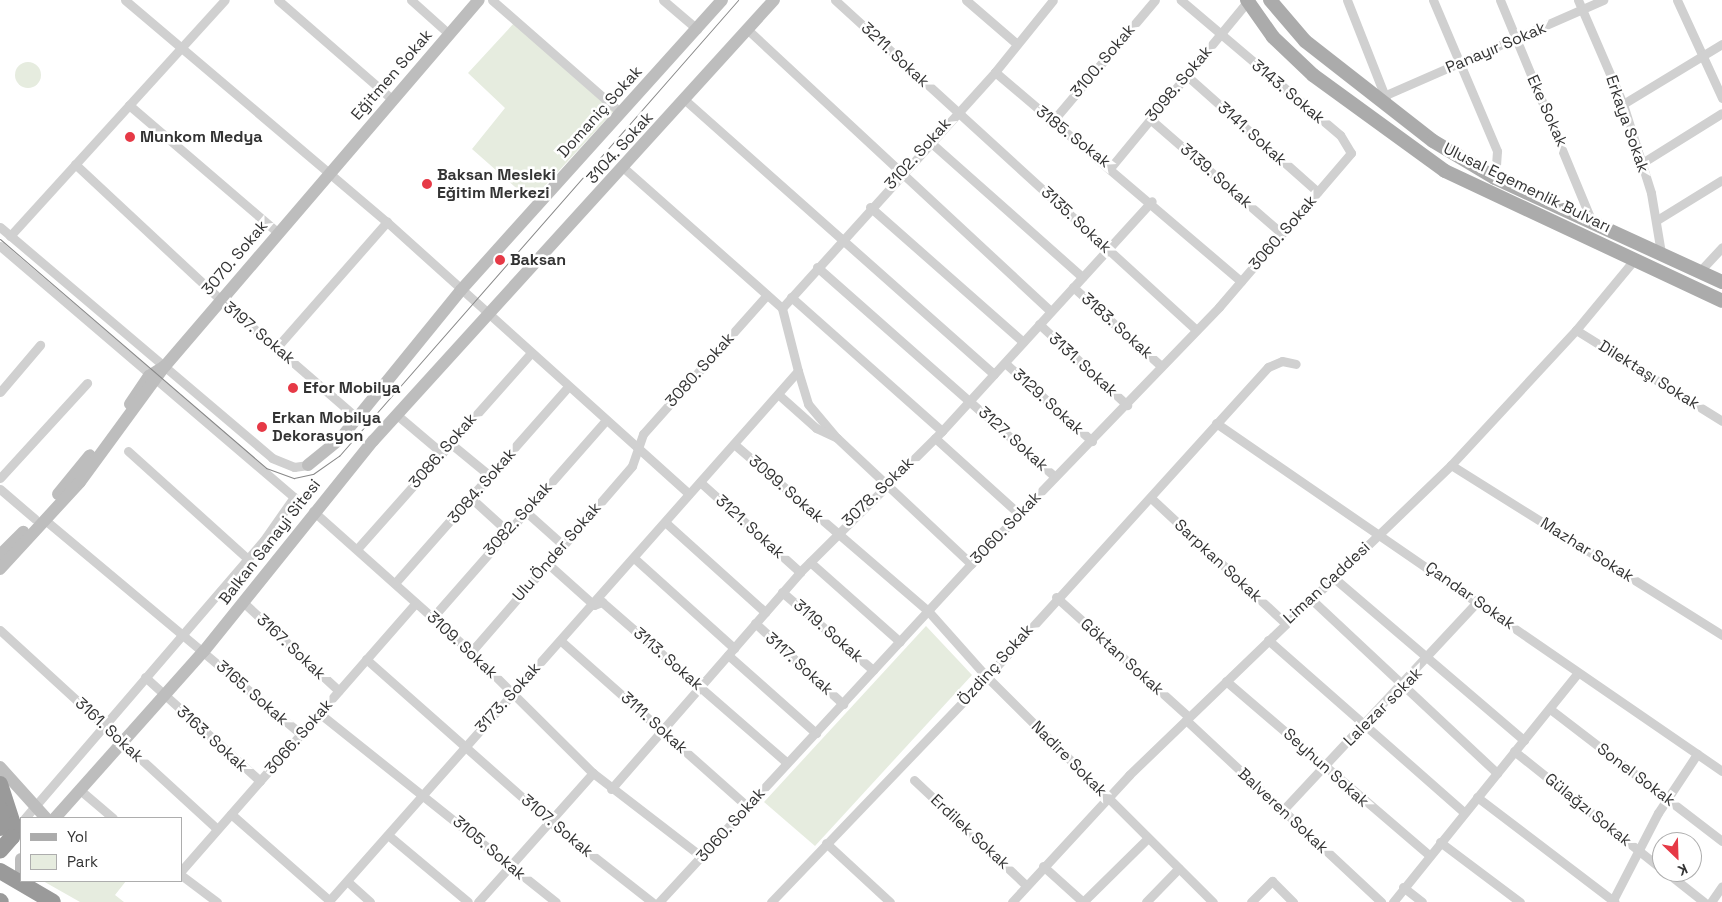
<!DOCTYPE html>
<html>
<head>
<meta charset="utf-8">
<style>
  body { margin:0 }
  #map { position:relative; width:1722px; height:902px; overflow:hidden; background:#fff; font-family:"Space Grotesk",sans-serif }
  div>[style] { position:absolute }
  [style*='--x'] { left:calc(var(--x)*1px); top:calc(var(--y)*1px); width:calc(var(--w)*1px); rotate:calc(var(--a)*1deg) }
  .green>* { inset:0; background:#e6ecdf }
  .round { border-radius:50% }
  .street>* { height:9px; margin:-4.5px; padding:0 4.5px; transform-origin:4.5px; border-radius:4.5px; background:#d0d0d0 }
  .secondary>* { height:12px; margin:-6px; padding:0 6px; transform-origin:6px; border-radius:6px; background:#bdbdbd }
  .primary>* { height:14px; margin:-7px; padding:0 7px; transform-origin:7px; border-radius:7px; background:#ababab }
  .highway>* { height:16px; margin:-8px; padding:0 8px; transform-origin:8px; border-radius:8px; background:#9a9a9a }
  .tram>* { height:1px; margin:-0.5px; padding:0 0.5px; transform-origin:0.5px; border-radius:0.5px; background:#888 }
  .dots>* { width:14px; height:14px; translate:-50% -50%; box-sizing:border-box; border:2px solid #fff; border-radius:50% }
  span { translate:-50% -50%; white-space:nowrap; text-align:center; line-height:1.15; -webkit-text-stroke:5px #fff; paint-order:stroke }
  .street-label { font-size:16px; color:#333 }
  .poi-label { font-size:16px; color:#333; font-weight:700 }
  .left { translate:0 -50%; text-align:left }
  .legend { position:absolute; left:20px; top:817px; width:162px; height:65px; box-sizing:border-box; background:#fff; border:1px solid #adadad; margin:0; padding:6px 9px; list-style:none; font-size:15px; color:#333 }
  .legend li { display:flex; align-items:center; gap:10px; height:25px }
  .legend b { width:25px; border:1px solid #adadad }
  .north { position:absolute; left:1652px; top:832px; width:50px; height:50px; box-sizing:border-box; background:#fff; border:1px solid #adadad; border-radius:50%; rotate:156deg; font-size:14px; font-weight:700; line-height:20px; text-align:center; color:#333 }
  .north::after { content:''; display:block; margin:auto; width:18px; height:22px; background:#e63946; clip-path:polygon(50% 0,100% 100%,50% 72%,0 100%) }
</style>
</head>
<body>
<div id="map">
  <div class="green">
    <div style="clip-path:polygon(515px 22px,615px 110px,531px 201px,472px 149px,505px 108px,468px 73px)"></div>
    <div class="round" style="left:15px;top:62px;width:26px;height:26px"></div>
    <div style="clip-path:polygon(926px 626px,972px 675px,815px 846px,764px 802px)"></div>
    <div style="clip-path:polygon(43px 881px,126px 881px,115px 895px,124px 902px,80px 902px)"></div>
  </div>
  <div class="street">
    <div style="--x:125;--y:0;--w:343;--a:40.3"></div>
    <div style="--x:387;--y:222;--w:406;--a:42"></div>
    <div style="--x:278;--y:0;--w:151;--a:41"></div>
    <div style="--x:411;--y:0;--w:51;--a:41.8"></div>
    <div style="--x:492;--y:0;--w:171;--a:41.2"></div>
    <div style="--x:663;--y:0;--w:45;--a:40.5"></div>
    <div style="--x:835;--y:0;--w:488;--a:42.4"></div>
    <div style="--x:966;--y:0;--w:67;--a:40.8"></div>
    <div style="--x:1347;--y:0;--w:106;--a:68.5"></div>
    <div style="--x:1433;--y:0;--w:164;--a:67"></div>
    <div style="--x:1497;--y:151;--w:27;--a:94"></div>
    <div style="--x:1500;--y:0;--w:240;--a:67.5"></div>
    <div style="--x:1578;--y:0;--w:113;--a:66.6"></div>
    <div style="--x:1623;--y:104;--w:93;--a:72.5"></div>
    <div style="--x:1651;--y:193;--w:61;--a:80.5"></div>
    <div style="--x:1677;--y:0;--w:108;--a:65.3"></div>
    <div style="--x:748;--y:30;--w:413;--a:42.9"></div>
    <div style="--x:995;--y:72;--w:323;--a:40.4"></div>
    <div style="--x:1186;--y:75;--w:176;--a:41.6"></div>
    <div style="--x:1388;--y:94;--w:235;--a:-23.6"></div>
    <div style="--x:685;--y:100;--w:413;--a:41.6"></div>
    <div style="--x:1623;--y:104;--w:116;--a:-31.2"></div>
    <div style="--x:129;--y:105;--w:195;--a:40.6"></div>
    <div style="--x:1150;--y:119;--w:174;--a:41"></div>
    <div style="--x:1051;--y:123;--w:161;--a:-49.8"></div>
    <div style="--x:929;--y:141;--w:205;--a:41.6"></div>
    <div style="--x:1642;--y:163;--w:94;--a:-32"></div>
    <div style="--x:75;--y:164;--w:200;--a:43"></div>
    <div style="--x:221;--y:300;--w:180;--a:40.9"></div>
    <div style="--x:1111;--y:167;--w:215;--a:-50.5"></div>
    <div style="--x:870;--y:207;--w:204;--a:41.4"></div>
    <div style="--x:1657;--y:220;--w:76;--a:-31.6"></div>
    <div style="--x:0;--y:227;--w:357;--a:40.3"></div>
    <div style="--x:272;--y:458;--w:24;--a:22"></div>
    <div style="--x:294;--y:467;--w:14;--a:-8"></div>
    <div style="--x:10;--y:236;--w:319;--a:-47.7"></div>
    <div style="--x:0;--y:246;--w:387;--a:40.5"></div>
    <div style="--x:294;--y:497;--w:52;--a:124.9"></div>
    <div style="--x:264;--y:540;--w:367;--a:130.7"></div>
    <div style="--x:817;--y:267;--w:317;--a:41.4"></div>
    <div style="--x:1699;--y:272;--w:34;--a:-47"></div>
    <div style="--x:1073;--y:287;--w:117;--a:41.9"></div>
    <div style="--x:791;--y:297;--w:202;--a:41.6"></div>
    <div style="--x:782;--y:308;--w:318;--a:-47.9"></div>
    <div style="--x:995;--y:72;--w:92;--a:-51.1"></div>
    <div style="--x:1039;--y:324;--w:120;--a:42.6"></div>
    <div style="--x:1576;--y:330;--w:172;--a:31.9"></div>
    <div style="--x:277;--y:347;--w:167;--a:-48.7"></div>
    <div style="--x:1005;--y:363;--w:117;--a:41.9"></div>
    <div style="--x:798;--y:371;--w:34;--a:73"></div>
    <div style="--x:808;--y:404;--w:42;--a:49.8"></div>
    <div style="--x:0;--y:392;--w:62;--a:-49.6"></div>
    <div style="--x:779;--y:395;--w:50;--a:41.7"></div>
    <div style="--x:816;--y:428;--w:23;--a:25"></div>
    <div style="--x:837;--y:438;--w:184;--a:43.2"></div>
    <div style="--x:397;--y:415;--w:59;--a:40.2"></div>
    <div style="--x:1216;--y:423;--w:614;--a:34.52"></div>
    <div style="--x:935;--y:438;--w:113;--a:42.1"></div>
    <div style="--x:450;--y:443;--w:52;--a:39.5"></div>
    <div style="--x:734;--y:444;--w:257;--a:40.7"></div>
    <div style="--x:929;--y:612;--w:87;--a:48.3"></div>
    <div style="--x:987;--y:677;--w:319;--a:44.9"></div>
    <div style="--x:128;--y:451;--w:161;--a:42"></div>
    <div style="--x:1451;--y:465;--w:320;--a:32.1"></div>
    <div style="--x:0;--y:478;--w:129;--a:-47.5"></div>
    <div style="--x:700;--y:482;--w:135;--a:42"></div>
    <div style="--x:0;--y:489;--w:46;--a:40.6"></div>
    <div style="--x:471;--y:498;--w:47;--a:42.4"></div>
    <div style="--x:1151;--y:498;--w:183;--a:43"></div>
    <div style="--x:313;--y:511;--w:212;--a:41.7"></div>
    <div style="--x:471;--y:652;--w:172;--a:44.8"></div>
    <div style="--x:593;--y:773;--w:138;--a:37.6"></div>
    <div style="--x:525;--y:511;--w:51;--a:41.8"></div>
    <div style="--x:45;--y:520;--w:334;--a:39.9"></div>
    <div style="--x:665;--y:522;--w:135;--a:42"></div>
    <div style="--x:357;--y:549;--w:261;--a:-48.4"></div>
    <div style="--x:634;--y:558;--w:135;--a:42"></div>
    <div style="--x:810;--y:562;--w:120;--a:41.6"></div>
    <div style="--x:547;--y:563;--w:63;--a:41.8"></div>
    <div style="--x:594;--y:605;--w:9;--a:-21"></div>
    <div style="--x:602;--y:602;--w:245;--a:41"></div>
    <div style="--x:1334;--y:578;--w:250;--a:40.5"></div>
    <div style="--x:395;--y:583;--w:261;--a:-48.6"></div>
    <div style="--x:782;--y:592;--w:120;--a:40.6"></div>
    <div style="--x:1056;--y:597;--w:179;--a:42.1"></div>
    <div style="--x:1311;--y:599;--w:255;--a:43.1"></div>
    <div style="--x:244;--y:603;--w:129;--a:42.8"></div>
    <div style="--x:433;--y:617;--w:261;--a:-48.7"></div>
    <div style="--x:755;--y:623;--w:120;--a:42.6"></div>
    <div style="--x:0;--y:630;--w:294;--a:42.5"></div>
    <div style="--x:1268;--y:640;--w:261;--a:41.3"></div>
    <div style="--x:561;--y:641;--w:249;--a:41.6"></div>
    <div style="--x:471;--y:652;--w:246;--a:-49.1"></div>
    <div style="--x:632;--y:466;--w:34;--a:-71"></div>
    <div style="--x:643;--y:434;--w:186;--a:-48.3"></div>
    <div style="--x:728;--y:655;--w:118;--a:41.6"></div>
    <div style="--x:366;--y:659;--w:246;--a:41.5"></div>
    <div style="--x:550;--y:822;--w:130;--a:38.1"></div>
    <div style="--x:145;--y:677;--w:155;--a:42.1"></div>
    <div style="--x:1226;--y:681;--w:266;--a:40.6"></div>
    <div style="--x:1550;--y:709;--w:217;--a:37.5"></div>
    <div style="--x:319;--y:713;--w:303;--a:38.6"></div>
    <div style="--x:1186;--y:720;--w:267;--a:43"></div>
    <div style="--x:1514;--y:751;--w:189;--a:38.6"></div>
    <div style="--x:914;--y:780;--w:154;--a:43.2"></div>
    <div style="--x:611;--y:789;--w:288;--a:-48.9"></div>
    <div style="--x:800;--y:572;--w:200;--a:-44.8"></div>
    <div style="--x:942;--y:431;--w:311;--a:-47.6"></div>
    <div style="--x:80;--y:790;--w:43;--a:40.3"></div>
    <div style="--x:1477;--y:797;--w:173;--a:37.3"></div>
    <div style="--x:1283;--y:810;--w:287;--a:-47"></div>
    <div style="--x:231;--y:814;--w:130;--a:41.3"></div>
    <div style="--x:388;--y:835;--w:104;--a:39.9"></div>
    <div style="--x:1440;--y:842;--w:100;--a:36.9"></div>
    <div style="--x:826;--y:843;--w:87;--a:42.7"></div>
    <div style="--x:1043;--y:866;--w:54;--a:42"></div>
    <div style="--x:181;--y:871;--w:356;--a:-48.8"></div>
    <div style="--x:1666;--y:872;--w:48;--a:38.3"></div>
    <div style="--x:181;--y:875;--w:45;--a:36.9"></div>
    <div style="--x:347;--y:881;--w:31;--a:42"></div>
    <div style="--x:1403;--y:887;--w:24;--a:38"></div>
    <div style="--x:328;--y:902;--w:709;--a:-48.49"></div>
    <div style="--x:798;--y:371;--w:65;--a:-104.3"></div>
    <div style="--x:782;--y:308;--w:211;--a:-138.5"></div>
    <div style="--x:478;--y:902;--w:173;--a:-48.3"></div>
    <div style="--x:659;--y:902;--w:460;--a:-47.3"></div>
    <div style="--x:971;--y:564;--w:357;--a:-46"></div>
    <div style="--x:1219;--y:307;--w:203;--a:-49.4"></div>
    <div style="--x:1351;--y:153;--w:21;--a:-121"></div>
    <div style="--x:1340;--y:135;--w:209;--a:-139.7"></div>
    <div style="--x:771;--y:902;--w:312;--a:-46.2"></div>
    <div style="--x:987;--y:677;--w:418;--a:-47.8"></div>
    <div style="--x:1268;--y:367;--w:15;--a:-23"></div>
    <div style="--x:1282;--y:361;--w:14;--a:12"></div>
    <div style="--x:1012;--y:902;--w:173;--a:-47.3"></div>
    <div style="--x:1129;--y:775;--w:447;--a:-43.9"></div>
    <div style="--x:1451;--y:465;--w:184;--a:-47.2"></div>
    <div style="--x:1576;--y:330;--w:92;--a:-50.3"></div>
    <div style="--x:1083;--y:902;--w:91;--a:-44.6"></div>
    <div style="--x:1146;--y:902;--w:47;--a:-45.9"></div>
    <div style="--x:1251;--y:902;--w:30;--a:-45"></div>
    <div style="--x:1272;--y:881;--w:30;--a:45"></div>
    <div style="--x:1393;--y:902;--w:294;--a:-51.1"></div>
    <div style="--x:1612;--y:902;--w:100;--a:-62.7"></div>
    <div style="--x:1658;--y:813;--w:71;--a:-56.5"></div>
    <div style="--x:1711;--y:902;--w:19;--a:-55"></div>
  </div>
  <div class="secondary">
    <div style="--x:130;--y:404;--w:34;--a:-56"></div>
    <div style="--x:149;--y:376;--w:19;--a:-32"></div>
    <div style="--x:308;--y:465;--w:41;--a:-39.1"></div>
    <div style="--x:340;--y:439;--w:192;--a:-50.9"></div>
    <div style="--x:461;--y:290;--w:390;--a:-48"></div>
    <div style="--x:58;--y:494;--w:50;--a:-50.6"></div>
    <div style="--x:0;--y:555;--w:33;--a:-45"></div>
    <div style="--x:0;--y:569;--w:118;--a:-47.4"></div>
    <div style="--x:80;--y:482;--w:144;--a:-53.8"></div>
    <div style="--x:165;--y:366;--w:482;--a:-49.4"></div>
    <div style="--x:0;--y:767;--w:69;--a:48"></div>
    <div style="--x:55;--y:818;--w:224;--a:-48.3"></div>
    <div style="--x:204;--y:651;--w:270;--a:-51.2"></div>
    <div style="--x:373;--y:441;--w:596;--a:-47.72"></div>
    <div style="--x:21;--y:859;--w:16;--a:90"></div>
  </div>
  <div class="primary">
    <div style="--x:1247;--y:0;--w:45;--a:54.9"></div>
    <div style="--x:1273;--y:37;--w:55;--a:43.5"></div>
    <div style="--x:1313;--y:75;--w:163;--a:36"></div>
    <div style="--x:1445;--y:171;--w:306;--a:25.1"></div>
    <div style="--x:1270;--y:0;--w:54;--a:49.5"></div>
    <div style="--x:1305;--y:41;--w:162;--a:38"></div>
    <div style="--x:1433;--y:141;--w:72;--a:30.8"></div>
    <div style="--x:1495;--y:178;--w:250;--a:24.6"></div>
  </div>
  <div class="highway">
    <div style="--x:0;--y:784;--w:42;--a:72"></div>
    <div style="--x:13;--y:824;--w:13;--a:94"></div>
    <div style="--x:12;--y:837;--w:18;--a:131"></div>
    <div style="--x:0;--y:809;--w:19;--a:90"></div>
    <div style="--x:0;--y:871;--w:61;--a:30.3"></div>
    <div style="--x:0;--y:901;--w:1;--a:45"></div>
  </div>
  <div class="tram">
    <div style="--x:0;--y:239;--w:351;--a:40.7"></div>
    <div style="--x:266;--y:468;--w:30;--a:20"></div>
    <div style="--x:294;--y:478;--w:19;--a:-12"></div>
    <div style="--x:313;--y:474;--w:32;--a:-35"></div>
    <div style="--x:339;--y:456;--w:606;--a:-48.81"></div>
  </div>
  <div class="dots">
    <div style="left:130px;top:137px;background:#e63946"></div>
    <div style="left:427px;top:184px;background:#e63946"></div>
    <div style="left:500px;top:260px;background:#e63946"></div>
    <div style="left:293px;top:388px;background:#e63946"></div>
    <div style="left:262px;top:427px;background:#e63946"></div>
  </div>
  <div class="street-label">
    <span style="left:1496px;top:48px;rotate:-23deg">Panayır Sokak</span>
    <span style="left:895px;top:55px;rotate:43deg">3211. Sokak</span>
    <span style="left:1103px;top:61px;rotate:-50deg">3100. Sokak</span>
    <span style="left:392px;top:75px;rotate:-49deg">Eğitmen Sokak</span>
    <span style="left:1179px;top:84px;rotate:-50deg">3098. Sokak</span>
    <span style="left:1288px;top:92px;rotate:40deg">3143. Sokak</span>
    <span style="left:1547px;top:111px;rotate:66deg">Eke Sokak</span>
    <span style="left:600px;top:112px;rotate:-48deg">Domaniç Sokak</span>
    <span style="left:1627px;top:124px;rotate:71deg">Erkaya Sokak</span>
    <span style="left:1252px;top:134px;rotate:42deg">3141. Sokak</span>
    <span style="left:1073px;top:137px;rotate:38deg">3185. Sokak</span>
    <span style="left:620px;top:148px;rotate:-48deg">3104. Sokak</span>
    <span style="left:918px;top:154px;rotate:-48deg">3102. Sokak</span>
    <span style="left:1216px;top:176px;rotate:41deg">3139. Sokak</span>
    <span style="left:1527px;top:188px;rotate:26deg">Ulusal Egemenlik Bulvarı</span>
    <span style="left:1076px;top:220px;rotate:43deg">3135. Sokak</span>
    <span style="left:1283px;top:233px;rotate:-49deg">3060. Sokak</span>
    <span style="left:235px;top:258px;rotate:-50deg">3070. Sokak</span>
    <span style="left:1117px;top:326px;rotate:42deg">3183. Sokak</span>
    <span style="left:259px;top:333px;rotate:40deg">3197. Sokak</span>
    <span style="left:1083px;top:365px;rotate:42deg">3131. Sokak</span>
    <span style="left:700px;top:370px;rotate:-48deg">3080. Sokak</span>
    <span style="left:1649px;top:375px;rotate:32deg">Dilektaşı Sokak</span>
    <span style="left:1048px;top:402px;rotate:42deg">3129. Sokak</span>
    <span style="left:1013px;top:439px;rotate:42deg">3127. Sokak</span>
    <span style="left:443px;top:451px;rotate:-49deg">3086. Sokak</span>
    <span style="left:482px;top:486px;rotate:-49deg">3084. Sokak</span>
    <span style="left:786px;top:489px;rotate:41deg">3099. Sokak</span>
    <span style="left:878px;top:492px;rotate:-44deg">3078. Sokak</span>
    <span style="left:518px;top:519px;rotate:-48deg">3082. Sokak</span>
    <span style="left:750px;top:527px;rotate:42deg">3121. Sokak</span>
    <span style="left:1006px;top:528px;rotate:-46deg">3060. Sokak</span>
    <span style="left:270px;top:542px;rotate:-52deg">Balkan Sanayi Sitesi</span>
    <span style="left:1587px;top:550px;rotate:32deg">Mazhar Sokak</span>
    <span style="left:557px;top:552px;rotate:-49deg">Ulu Önder Sokak</span>
    <span style="left:1218px;top:561px;rotate:43deg">Sarpkan Sokak</span>
    <span style="left:1327px;top:583px;rotate:-43deg">Liman Caddesi</span>
    <span style="left:1470px;top:596px;rotate:35deg">Çandar Sokak</span>
    <span style="left:828px;top:631px;rotate:41deg">3119. Sokak</span>
    <span style="left:462px;top:645px;rotate:43deg">3109. Sokak</span>
    <span style="left:291px;top:647px;rotate:43deg">3167. Sokak</span>
    <span style="left:1122px;top:657px;rotate:42deg">Göktan Sokak</span>
    <span style="left:668px;top:659px;rotate:41deg">3113. Sokak</span>
    <span style="left:799px;top:664px;rotate:42deg">3117. Sokak</span>
    <span style="left:996px;top:665px;rotate:-48deg">Özdinç Sokak</span>
    <span style="left:252px;top:693px;rotate:41deg">3165. Sokak</span>
    <span style="left:508px;top:698px;rotate:-48deg">3173. Sokak</span>
    <span style="left:1383px;top:707px;rotate:-45deg">Lalezar sokak</span>
    <span style="left:654px;top:723px;rotate:42deg">3111. Sokak</span>
    <span style="left:109px;top:730px;rotate:43deg">3161. Sokak</span>
    <span style="left:299px;top:737px;rotate:-49deg">3066. Sokak</span>
    <span style="left:212px;top:739px;rotate:42deg">3163. Sokak</span>
    <span style="left:1069px;top:759px;rotate:45deg">Nadire Sokak</span>
    <span style="left:1326px;top:768px;rotate:42deg">Seyhun Sokak</span>
    <span style="left:1636px;top:775px;rotate:37deg">Sonel Sokak</span>
    <span style="left:1588px;top:810px;rotate:39deg">Gülağzı Sokak</span>
    <span style="left:1283px;top:811px;rotate:43deg">Balveren Sokak</span>
    <span style="left:731px;top:825px;rotate:-48deg">3060. Sokak</span>
    <span style="left:557px;top:826px;rotate:40deg">3107. Sokak</span>
    <span style="left:970px;top:832px;rotate:43deg">Erdilek Sokak</span>
    <span style="left:489px;top:848px;rotate:40deg">3105. Sokak</span>
  </div>
  <div class="poi-label">
    <span class="left" style="left:140px;top:137px">Munkom Medya</span>
    <span class="left" style="left:437px;top:184px">Baksan Mesleki<br>Eğitim Merkezi</span>
    <span class="left" style="left:510px;top:260px">Baksan</span>
    <span class="left" style="left:303px;top:388px">Efor Mobilya</span>
    <span class="left" style="left:272px;top:427px">Erkan Mobilya<br>Dekorasyon</span>
  </div>
  <ul class="legend">
  <li><b style="height:6px;background:#ababab"></b>Yol</li>
  <li><b style="height:14px;background:#e6ecdf"></b>Park</li>
  </ul>
  <div class="north">K</div>
</div>
</body>
</html>
